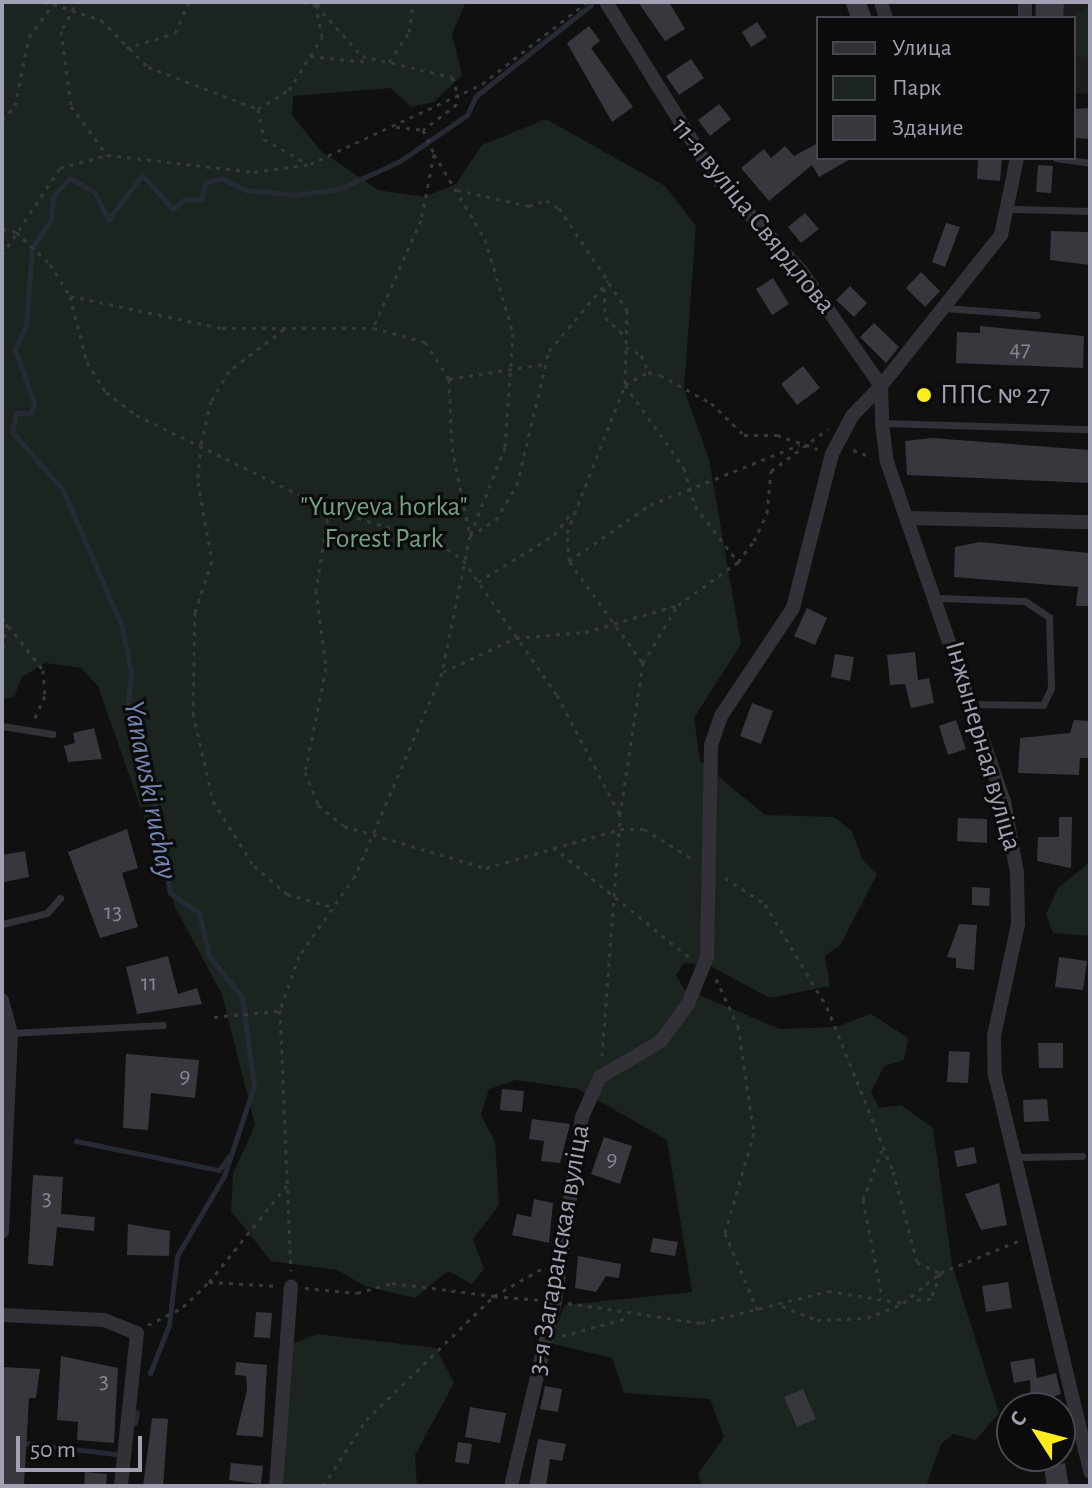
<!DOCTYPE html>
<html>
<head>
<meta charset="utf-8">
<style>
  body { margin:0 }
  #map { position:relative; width:1092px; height:1488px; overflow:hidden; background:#101011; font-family:"Alegreya Sans",sans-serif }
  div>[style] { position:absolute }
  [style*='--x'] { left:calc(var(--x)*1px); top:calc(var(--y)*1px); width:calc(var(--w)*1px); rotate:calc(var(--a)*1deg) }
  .built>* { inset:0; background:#1c1c1e }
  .green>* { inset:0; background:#1c241f }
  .stream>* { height:5px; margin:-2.5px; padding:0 2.5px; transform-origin:2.5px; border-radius:2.5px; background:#262a35 }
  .building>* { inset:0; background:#37373d }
  .path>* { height:3px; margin-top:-1.5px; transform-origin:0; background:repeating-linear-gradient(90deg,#37373e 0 4px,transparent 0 10px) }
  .lane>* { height:7px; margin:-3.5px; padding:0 3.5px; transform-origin:3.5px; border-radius:3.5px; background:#313137 }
  .street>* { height:14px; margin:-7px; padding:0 7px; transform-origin:7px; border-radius:7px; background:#313137 }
  .dots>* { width:22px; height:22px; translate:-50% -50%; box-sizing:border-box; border:4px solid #0b0b0c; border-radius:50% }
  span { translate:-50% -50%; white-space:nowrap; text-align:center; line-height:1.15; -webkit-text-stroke:6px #0b0b0c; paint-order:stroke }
  .number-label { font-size:24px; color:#868696 }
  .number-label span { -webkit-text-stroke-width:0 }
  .street-label { font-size:28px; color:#a0a1b3 }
  .poi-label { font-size:28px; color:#a0a1b3 }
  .left { translate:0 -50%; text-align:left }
  .park-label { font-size:28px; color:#75a083 }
  .water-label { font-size:30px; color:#7485b2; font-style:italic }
  .frame { position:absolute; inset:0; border:4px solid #a0a1b3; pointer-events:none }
  .legend { position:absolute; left:816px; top:16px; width:260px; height:144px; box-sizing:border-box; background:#0b0b0c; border:2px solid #47474f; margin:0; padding:10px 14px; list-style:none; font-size:24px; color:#a0a1b3 }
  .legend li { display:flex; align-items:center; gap:16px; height:40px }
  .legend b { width:40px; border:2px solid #47474f }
  .north { position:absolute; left:996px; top:1392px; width:80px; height:80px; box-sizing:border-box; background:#0b0b0c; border:2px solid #47474f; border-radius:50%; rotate:306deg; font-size:22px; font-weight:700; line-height:32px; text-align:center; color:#a0a1b3 }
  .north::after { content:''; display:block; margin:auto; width:28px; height:36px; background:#fdec1c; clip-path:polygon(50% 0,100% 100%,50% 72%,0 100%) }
  .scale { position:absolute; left:16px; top:1436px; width:126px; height:36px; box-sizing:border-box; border:4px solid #a0a1b3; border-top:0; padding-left:10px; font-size:24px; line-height:28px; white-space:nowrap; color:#a0a1b3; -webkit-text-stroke:6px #0b0b0c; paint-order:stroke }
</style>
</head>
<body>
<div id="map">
  <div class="built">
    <div style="clip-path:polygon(1035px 2px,1090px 2px,1090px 94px,1074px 93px,1074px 18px,1034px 18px)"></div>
  </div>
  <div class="green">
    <div style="clip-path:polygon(2px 2px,466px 2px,452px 34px,462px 75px,434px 102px,411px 107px,391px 88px,293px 96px,292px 115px,321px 151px,378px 190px,424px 197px,456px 184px,482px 145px,546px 119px,665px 186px,696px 226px,684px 389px,709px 459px,741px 644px,694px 718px,700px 761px,765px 815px,833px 817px,852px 831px,862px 859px,877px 874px,841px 944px,825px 956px,830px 986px,770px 998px,708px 965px,684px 963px,676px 975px,684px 989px,780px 1029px,836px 1027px,871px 1014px,908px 1038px,904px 1060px,884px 1066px,871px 1092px,879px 1108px,901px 1105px,933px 1128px,952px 1265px,999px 1413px,976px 1440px,953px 1434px,941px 1444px,926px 1486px,702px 1486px,698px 1474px,724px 1437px,710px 1399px,624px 1393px,612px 1358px,549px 1343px,565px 1305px,692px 1292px,667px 1140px,578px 1089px,516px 1080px,489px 1089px,481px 1115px,495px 1142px,499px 1205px,473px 1239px,484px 1269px,472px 1284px,448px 1271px,415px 1298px,365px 1286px,337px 1270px,271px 1261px,231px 1211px,233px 1174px,255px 1125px,222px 994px,176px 909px,98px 686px,81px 668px,45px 663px,22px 677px,14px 697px,2px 700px)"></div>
    <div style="clip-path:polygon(1090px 6px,1090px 61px,1074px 55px,1070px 18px)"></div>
    <div style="clip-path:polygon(1090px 862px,1090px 936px,1053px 933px,1046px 914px,1058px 888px)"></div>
    <div style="clip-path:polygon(317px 1334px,436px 1348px,454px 1383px,415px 1455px,417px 1486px,280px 1486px,289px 1345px)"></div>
  </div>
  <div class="stream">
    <div style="--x:76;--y:1141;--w:146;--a:11.5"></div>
    <div style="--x:219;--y:1170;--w:17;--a:-54"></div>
    <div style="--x:150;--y:1373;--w:52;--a:-68.4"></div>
    <div style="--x:169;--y:1325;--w:69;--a:-83.4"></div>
    <div style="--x:177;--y:1256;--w:93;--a:-59.6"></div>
    <div style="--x:224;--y:1176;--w:95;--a:-71.6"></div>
    <div style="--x:254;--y:1086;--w:90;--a:-97.7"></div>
    <div style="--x:242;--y:997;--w:53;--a:-128.8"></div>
    <div style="--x:209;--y:956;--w:44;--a:-103.1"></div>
    <div style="--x:199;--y:913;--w:35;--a:-145"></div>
    <div style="--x:170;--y:893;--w:144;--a:-100"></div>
    <div style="--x:145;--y:751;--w:44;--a:-114.2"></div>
    <div style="--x:127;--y:711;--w:39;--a:-84"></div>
    <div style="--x:131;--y:672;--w:46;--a:-101.3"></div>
    <div style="--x:122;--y:627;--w:149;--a:-113.3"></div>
    <div style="--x:63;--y:490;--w:77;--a:-131.3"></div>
    <div style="--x:12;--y:432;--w:19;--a:-78"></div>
    <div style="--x:16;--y:413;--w:15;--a:0"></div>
    <div style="--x:31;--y:413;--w:10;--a:-73"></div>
    <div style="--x:34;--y:403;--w:56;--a:-109.7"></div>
    <div style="--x:15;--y:350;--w:28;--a:-67"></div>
    <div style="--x:26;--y:324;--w:76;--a:-85.5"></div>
    <div style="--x:32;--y:248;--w:34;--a:-56"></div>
    <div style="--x:51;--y:220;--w:24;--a:-85"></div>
    <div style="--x:53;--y:196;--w:25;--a:-47"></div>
    <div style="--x:70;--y:178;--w:29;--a:31"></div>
    <div style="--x:95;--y:193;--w:30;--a:64"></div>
    <div style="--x:108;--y:220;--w:56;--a:-52.9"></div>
    <div style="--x:142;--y:175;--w:46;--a:47.6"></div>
    <div style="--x:173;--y:209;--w:16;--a:-40"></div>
    <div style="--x:185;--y:199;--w:16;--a:4"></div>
    <div style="--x:201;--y:200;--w:17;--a:-77"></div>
    <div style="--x:205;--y:183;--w:17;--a:-17"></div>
    <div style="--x:221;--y:178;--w:28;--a:26"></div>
    <div style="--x:246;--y:190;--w:49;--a:5.8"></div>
    <div style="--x:295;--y:195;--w:48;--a:-8.5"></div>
    <div style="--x:342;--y:188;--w:64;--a:-25"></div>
    <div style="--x:400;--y:161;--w:81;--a:-34.5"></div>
    <div style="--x:467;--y:115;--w:21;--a:-65"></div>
    <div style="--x:476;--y:96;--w:147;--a:-38.4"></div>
    <div style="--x:135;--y:1423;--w:11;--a:-80"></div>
    <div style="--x:23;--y:1443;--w:93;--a:6.8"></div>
  </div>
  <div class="building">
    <div style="clip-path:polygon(638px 2px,669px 2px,685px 29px,665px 41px)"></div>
    <div style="clip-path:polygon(845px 2px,866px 2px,872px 18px,851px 18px)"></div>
    <div style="clip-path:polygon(1036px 2px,1064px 2px,1063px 18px,1036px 18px)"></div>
    <div style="clip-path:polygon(757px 22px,767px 37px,751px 47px,742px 32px)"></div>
    <div style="clip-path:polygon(589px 26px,600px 41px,591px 48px,633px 107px,612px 122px,567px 43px)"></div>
    <div style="clip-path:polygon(691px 59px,704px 78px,679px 95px,666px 76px)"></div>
    <div style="clip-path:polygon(719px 104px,731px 119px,710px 136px,698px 120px)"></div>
    <div style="clip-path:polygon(1090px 108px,1090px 139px,1074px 138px,1074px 109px)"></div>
    <div style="clip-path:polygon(818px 143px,818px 158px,852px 158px,819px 177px,812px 165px,769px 201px,741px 168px,764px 149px,771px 158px,785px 146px,794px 156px)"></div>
    <div style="clip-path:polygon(978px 158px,1002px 158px,1000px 181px,977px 179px)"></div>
    <div style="clip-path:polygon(1038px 165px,1053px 166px,1051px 193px,1036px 192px)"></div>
    <div style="clip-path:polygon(805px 213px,819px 229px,801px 243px,788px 227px)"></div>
    <div style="clip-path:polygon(946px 223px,960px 227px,945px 267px,932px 262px)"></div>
    <div style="clip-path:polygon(1051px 231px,1088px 232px,1090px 265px,1050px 260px)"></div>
    <div style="clip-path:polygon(921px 272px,940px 291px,925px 307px,906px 288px)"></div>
    <div style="clip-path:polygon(773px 278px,789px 304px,772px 315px,756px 289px)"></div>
    <div style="clip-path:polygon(850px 286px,867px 303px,854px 317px,836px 300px)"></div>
    <div style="clip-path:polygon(874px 323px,899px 347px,886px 363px,860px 337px)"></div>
    <div style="clip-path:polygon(980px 326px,1084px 336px,1083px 368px,956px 363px,957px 332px,980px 333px)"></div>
    <div style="clip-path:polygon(803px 366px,820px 388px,797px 405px,781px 384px)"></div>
    <div style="clip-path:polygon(932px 438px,1090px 450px,1090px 483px,907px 475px,905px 441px)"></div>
    <div style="clip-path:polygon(980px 542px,1089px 553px,1090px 606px,1076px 606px,1078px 587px,954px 577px,955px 547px)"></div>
    <div style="clip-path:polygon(807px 608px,827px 618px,815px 645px,794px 636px)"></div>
    <div style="clip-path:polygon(915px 652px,918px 680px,929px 678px,934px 703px,911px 708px,905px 684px,890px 685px,887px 655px)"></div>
    <div style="clip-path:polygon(835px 654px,854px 657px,850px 681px,831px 677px)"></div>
    <div style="clip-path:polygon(752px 703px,773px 711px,761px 744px,740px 736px)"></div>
    <div style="clip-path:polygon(956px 720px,966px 749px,948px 755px,939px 726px)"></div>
    <div style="clip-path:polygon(1074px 720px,1090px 721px,1090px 758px,1080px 758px,1079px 775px,1018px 773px,1020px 738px,1070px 733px)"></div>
    <div style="clip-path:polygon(94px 728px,102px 759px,68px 762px,64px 746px,75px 743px,73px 733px)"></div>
    <div style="clip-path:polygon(1059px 817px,1072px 817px,1071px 868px,1037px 861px,1038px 837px,1059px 837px)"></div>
    <div style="clip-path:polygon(958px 818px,987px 819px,987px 843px,957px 841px)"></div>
    <div style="clip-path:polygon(127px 829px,138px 868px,122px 873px,138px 927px,100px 938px,68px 852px)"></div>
    <div style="clip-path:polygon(25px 851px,29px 877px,4px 882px,2px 855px)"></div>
    <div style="clip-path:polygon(972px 887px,990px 888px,989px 906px,972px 905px)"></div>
    <div style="clip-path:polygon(959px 924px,977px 925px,974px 970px,956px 968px,956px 958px,947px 957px)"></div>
    <div style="clip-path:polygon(168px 956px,178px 994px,197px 988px,202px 1004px,137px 1014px,126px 967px)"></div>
    <div style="clip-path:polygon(1059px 957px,1087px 961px,1083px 990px,1055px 987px)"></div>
    <div style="clip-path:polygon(1038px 1043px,1063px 1043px,1063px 1068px,1039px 1068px)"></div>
    <div style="clip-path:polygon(949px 1051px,970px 1052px,968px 1083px,947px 1082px)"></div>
    <div style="clip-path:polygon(126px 1054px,199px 1060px,195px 1098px,151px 1093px,148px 1130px,123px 1128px)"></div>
    <div style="clip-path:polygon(502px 1089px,524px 1091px,522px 1112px,500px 1110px)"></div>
    <div style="clip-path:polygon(1047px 1099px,1049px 1121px,1024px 1122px,1023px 1100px)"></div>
    <div style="clip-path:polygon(532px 1119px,570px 1124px,560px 1163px,541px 1161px,544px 1141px,529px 1139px)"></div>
    <div style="clip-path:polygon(604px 1137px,632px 1146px,620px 1184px,591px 1174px)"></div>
    <div style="clip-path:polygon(974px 1147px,977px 1163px,957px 1167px,954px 1151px)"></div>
    <div style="clip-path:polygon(33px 1175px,63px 1177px,61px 1214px,95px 1217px,94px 1231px,57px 1227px,53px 1266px,28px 1264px)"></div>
    <div style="clip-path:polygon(999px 1183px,1007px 1225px,981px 1230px,965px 1194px)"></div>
    <div style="clip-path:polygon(534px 1199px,553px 1203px,549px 1243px,512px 1235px,517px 1214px,531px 1217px)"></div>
    <div style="clip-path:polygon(128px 1224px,170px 1231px,169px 1256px,127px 1255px)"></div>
    <div style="clip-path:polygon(653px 1238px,678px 1242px,675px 1256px,650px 1252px)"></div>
    <div style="clip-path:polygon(578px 1256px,621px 1264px,619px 1278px,606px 1276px,596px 1292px,575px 1288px)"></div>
    <div style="clip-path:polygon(1008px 1282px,1012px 1308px,986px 1312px,982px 1286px)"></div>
    <div style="clip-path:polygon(256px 1312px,272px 1313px,270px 1338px,254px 1337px)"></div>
    <div style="clip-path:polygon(61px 1356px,118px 1368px,114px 1443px,77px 1440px,78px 1422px,57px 1420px)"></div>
    <div style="clip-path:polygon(1034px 1358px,1037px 1378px,1056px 1373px,1061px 1394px,1048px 1398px,1050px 1408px,1031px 1408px,1030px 1380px,1014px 1383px,1010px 1362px)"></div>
    <div style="clip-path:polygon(236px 1362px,267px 1365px,263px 1437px,236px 1435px,247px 1390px,246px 1376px,235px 1375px)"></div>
    <div style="clip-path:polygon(2px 1367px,40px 1369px,36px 1398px,29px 1398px,24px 1486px,2px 1486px)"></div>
    <div style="clip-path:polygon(545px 1386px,562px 1389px,558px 1412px,540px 1409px)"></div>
    <div style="clip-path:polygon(803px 1389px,816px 1419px,797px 1427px,784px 1397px)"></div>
    <div style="clip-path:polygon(470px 1407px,506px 1413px,500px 1443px,465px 1437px)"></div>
    <div style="clip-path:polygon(152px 1418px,168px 1419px,163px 1486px,143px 1486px)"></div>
    <div style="clip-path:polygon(538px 1439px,566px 1444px,562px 1461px,550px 1459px,546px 1486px,529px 1486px)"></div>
    <div style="clip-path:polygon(458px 1442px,472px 1444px,469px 1464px,455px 1462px)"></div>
    <div style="clip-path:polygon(231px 1463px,263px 1466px,261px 1484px,229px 1480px)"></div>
    <div style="clip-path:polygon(1065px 1463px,1069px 1486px,1047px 1486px,1044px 1467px)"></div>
    <div style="clip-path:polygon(85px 1472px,107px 1474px,106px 1486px,84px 1486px)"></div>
  </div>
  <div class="path">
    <div style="--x:44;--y:2;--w:9;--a:13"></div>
    <div style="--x:303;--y:2;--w:13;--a:13"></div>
    <div style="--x:316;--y:5;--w:69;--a:48"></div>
    <div style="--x:362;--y:56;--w:92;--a:13.1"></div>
    <div style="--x:452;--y:77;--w:18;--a:71"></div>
    <div style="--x:458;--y:94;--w:10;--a:96"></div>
    <div style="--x:457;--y:104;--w:43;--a:142.6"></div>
    <div style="--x:423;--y:130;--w:26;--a:65"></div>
    <div style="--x:434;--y:154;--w:67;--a:101.1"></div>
    <div style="--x:421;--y:220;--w:118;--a:114"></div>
    <div style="--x:74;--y:7;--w:27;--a:118"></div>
    <div style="--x:61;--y:31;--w:76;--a:82.4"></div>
    <div style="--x:71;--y:106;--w:61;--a:53.7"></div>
    <div style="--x:126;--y:48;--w:51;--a:-17"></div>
    <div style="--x:175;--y:33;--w:34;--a:-66"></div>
    <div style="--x:310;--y:56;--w:60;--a:5.7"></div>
    <div style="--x:389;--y:62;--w:36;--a:-56"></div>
    <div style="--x:409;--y:32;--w:30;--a:-82"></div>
    <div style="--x:258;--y:109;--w:31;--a:79"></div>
    <div style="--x:264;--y:139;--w:48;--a:29.7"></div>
    <div style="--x:2;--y:120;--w:19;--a:-47"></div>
    <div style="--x:15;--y:106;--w:70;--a:-78.5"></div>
    <div style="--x:29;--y:37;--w:41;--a:-54"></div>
    <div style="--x:53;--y:4;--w:51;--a:18.4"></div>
    <div style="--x:101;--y:20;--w:66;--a:45"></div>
    <div style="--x:148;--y:67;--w:118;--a:20.9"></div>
    <div style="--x:258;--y:109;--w:36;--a:-32"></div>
    <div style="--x:289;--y:90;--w:62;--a:-58.1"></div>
    <div style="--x:322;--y:37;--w:33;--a:-101"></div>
    <div style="--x:316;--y:5;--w:10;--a:-17"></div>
    <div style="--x:396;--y:127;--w:27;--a:6"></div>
    <div style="--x:434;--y:154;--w:99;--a:59"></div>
    <div style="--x:485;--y:239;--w:98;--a:73.4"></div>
    <div style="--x:513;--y:333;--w:114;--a:94"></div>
    <div style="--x:505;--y:447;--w:96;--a:111.5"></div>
    <div style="--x:470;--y:536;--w:31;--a:-32"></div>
    <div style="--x:496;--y:520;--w:41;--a:-59"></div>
    <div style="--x:517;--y:485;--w:138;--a:-76.6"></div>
    <div style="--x:549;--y:351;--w:92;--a:-49.9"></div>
    <div style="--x:457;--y:190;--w:74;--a:12.5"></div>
    <div style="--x:529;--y:206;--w:18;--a:-19"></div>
    <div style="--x:546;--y:200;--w:15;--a:32"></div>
    <div style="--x:559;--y:208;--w:123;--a:56.3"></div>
    <div style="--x:627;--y:310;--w:75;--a:91.5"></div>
    <div style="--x:625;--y:385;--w:102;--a:54.6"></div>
    <div style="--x:684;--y:468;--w:40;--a:74"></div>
    <div style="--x:695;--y:506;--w:71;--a:52.5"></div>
    <div style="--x:2;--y:229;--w:14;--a:12"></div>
    <div style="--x:16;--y:232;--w:47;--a:43.3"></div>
    <div style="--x:50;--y:264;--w:38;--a:58"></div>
    <div style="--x:70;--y:296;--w:68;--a:75.6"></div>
    <div style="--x:87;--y:362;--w:36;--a:58"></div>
    <div style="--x:106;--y:392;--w:38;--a:37"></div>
    <div style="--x:136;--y:415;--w:215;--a:26"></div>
    <div style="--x:329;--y:509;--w:115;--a:17.2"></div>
    <div style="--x:439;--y:543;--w:29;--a:35"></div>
    <div style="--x:463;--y:560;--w:165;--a:55.2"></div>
    <div style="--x:557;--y:695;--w:136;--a:62.3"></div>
    <div style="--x:2;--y:255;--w:105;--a:-56.3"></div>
    <div style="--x:60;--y:168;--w:49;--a:-15.5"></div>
    <div style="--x:107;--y:155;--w:148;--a:6.6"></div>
    <div style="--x:254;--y:172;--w:57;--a:-8.1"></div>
    <div style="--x:310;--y:164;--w:190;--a:-24.9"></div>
    <div style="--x:482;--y:84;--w:133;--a:-38"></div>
    <div style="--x:604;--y:288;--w:29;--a:88"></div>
    <div style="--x:605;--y:317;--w:29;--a:44"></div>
    <div style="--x:70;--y:296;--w:155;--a:11.9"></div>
    <div style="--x:222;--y:328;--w:151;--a:0"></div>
    <div style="--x:373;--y:328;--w:54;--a:15.1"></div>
    <div style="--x:425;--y:342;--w:44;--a:57"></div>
    <div style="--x:449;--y:379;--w:69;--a:87.5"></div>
    <div style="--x:452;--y:448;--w:90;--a:78.4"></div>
    <div style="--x:470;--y:536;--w:140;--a:101.6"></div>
    <div style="--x:442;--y:673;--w:221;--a:113.2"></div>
    <div style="--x:355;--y:876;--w:98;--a:125"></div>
    <div style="--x:299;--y:956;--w:57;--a:109.4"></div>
    <div style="--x:280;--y:1010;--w:261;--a:87.6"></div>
    <div style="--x:284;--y:329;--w:69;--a:142.6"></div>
    <div style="--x:229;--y:371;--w:35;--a:121"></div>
    <div style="--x:211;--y:401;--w:44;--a:103.1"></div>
    <div style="--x:201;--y:444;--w:38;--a:95"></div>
    <div style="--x:198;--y:482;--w:80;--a:80"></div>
    <div style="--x:212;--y:561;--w:54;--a:108.4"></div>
    <div style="--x:195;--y:612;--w:101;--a:91.1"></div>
    <div style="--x:193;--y:713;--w:90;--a:77.2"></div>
    <div style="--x:213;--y:801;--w:77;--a:57.8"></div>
    <div style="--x:254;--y:866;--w:43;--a:40.3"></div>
    <div style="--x:287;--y:894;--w:48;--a:15.8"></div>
    <div style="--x:626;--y:347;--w:17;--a:28"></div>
    <div style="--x:641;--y:355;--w:17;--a:66"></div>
    <div style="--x:449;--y:379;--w:96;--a:-9"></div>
    <div style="--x:853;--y:450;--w:20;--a:20"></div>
    <div style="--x:329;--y:509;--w:82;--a:99.1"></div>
    <div style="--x:316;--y:590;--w:79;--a:82.7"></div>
    <div style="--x:326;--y:668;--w:106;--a:101.4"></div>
    <div style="--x:305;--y:772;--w:35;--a:68"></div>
    <div style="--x:318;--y:805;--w:33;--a:39"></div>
    <div style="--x:344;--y:826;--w:148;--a:16.5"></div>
    <div style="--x:486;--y:868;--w:140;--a:-16.2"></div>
    <div style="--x:620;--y:829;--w:24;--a:0"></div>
    <div style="--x:644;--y:829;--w:59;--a:31.8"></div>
    <div style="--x:569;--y:561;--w:98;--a:-34.7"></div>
    <div style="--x:650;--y:505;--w:161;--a:-21.9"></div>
    <div style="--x:478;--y:582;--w:89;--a:-31.7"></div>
    <div style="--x:554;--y:535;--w:29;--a:-52"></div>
    <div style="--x:2;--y:618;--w:66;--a:51.7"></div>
    <div style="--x:43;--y:670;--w:26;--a:86"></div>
    <div style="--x:45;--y:696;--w:26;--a:115"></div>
    <div style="--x:2;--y:657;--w:35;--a:-82"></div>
    <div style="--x:642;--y:662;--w:125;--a:-125.9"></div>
    <div style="--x:569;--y:561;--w:28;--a:-94"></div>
    <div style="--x:567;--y:533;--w:159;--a:-68.6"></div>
    <div style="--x:625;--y:385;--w:26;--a:-29"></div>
    <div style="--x:648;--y:372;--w:12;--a:14"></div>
    <div style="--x:660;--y:375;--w:58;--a:28.8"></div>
    <div style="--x:711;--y:403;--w:46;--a:44.1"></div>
    <div style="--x:744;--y:435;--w:33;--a:0"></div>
    <div style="--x:777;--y:435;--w:43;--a:18.9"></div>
    <div style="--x:443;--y:672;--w:81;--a:-25"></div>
    <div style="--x:516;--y:638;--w:69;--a:-5"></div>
    <div style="--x:585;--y:632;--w:97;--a:-16.2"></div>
    <div style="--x:553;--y:847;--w:175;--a:39"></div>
    <div style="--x:725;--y:878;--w:48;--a:33"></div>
    <div style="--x:765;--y:904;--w:120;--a:59"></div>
    <div style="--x:827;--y:1007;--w:177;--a:68.1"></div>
    <div style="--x:893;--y:1171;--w:94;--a:75.2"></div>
    <div style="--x:917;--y:1262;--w:25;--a:26"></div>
    <div style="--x:940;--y:1273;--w:28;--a:109"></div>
    <div style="--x:931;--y:1299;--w:19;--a:177"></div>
    <div style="--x:716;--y:979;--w:52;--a:64.9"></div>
    <div style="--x:738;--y:1026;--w:108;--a:81.5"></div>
    <div style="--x:754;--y:1133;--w:104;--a:106.2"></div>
    <div style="--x:725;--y:1233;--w:85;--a:67.1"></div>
    <div style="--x:214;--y:1017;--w:64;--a:-5.4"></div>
    <div style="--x:602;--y:1056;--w:242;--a:-85.7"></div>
    <div style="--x:620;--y:815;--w:154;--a:-81.4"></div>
    <div style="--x:643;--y:663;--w:68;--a:-58.9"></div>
    <div style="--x:678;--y:605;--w:74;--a:-35.6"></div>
    <div style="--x:738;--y:562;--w:26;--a:-53"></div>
    <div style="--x:754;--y:541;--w:31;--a:-65"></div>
    <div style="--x:767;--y:513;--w:42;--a:-84.6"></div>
    <div style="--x:771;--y:471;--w:71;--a:-36.4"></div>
    <div style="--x:209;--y:1282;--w:69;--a:3.3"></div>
    <div style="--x:305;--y:1288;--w:52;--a:5.5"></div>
    <div style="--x:357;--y:1293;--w:36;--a:-16"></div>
    <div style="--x:392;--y:1283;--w:103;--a:7.3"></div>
    <div style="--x:494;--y:1296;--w:56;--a:-29.7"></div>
    <div style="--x:881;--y:1292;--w:94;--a:-101.1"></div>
    <div style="--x:863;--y:1200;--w:53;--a:-69.2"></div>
    <div style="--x:568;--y:1303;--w:134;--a:8.6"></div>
    <div style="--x:701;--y:1323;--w:131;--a:-14.1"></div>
    <div style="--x:828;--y:1291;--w:76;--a:9.1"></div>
    <div style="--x:903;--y:1303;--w:48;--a:-39"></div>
    <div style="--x:940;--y:1273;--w:84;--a:-22.3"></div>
    <div style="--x:782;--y:1306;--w:38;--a:22"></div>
    <div style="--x:817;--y:1320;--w:50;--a:-2.3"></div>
    <div style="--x:867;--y:1318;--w:37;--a:-22"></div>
    <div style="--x:148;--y:1325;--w:39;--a:-27"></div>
    <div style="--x:183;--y:1307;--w:36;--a:-44"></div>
    <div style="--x:209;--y:1282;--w:127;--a:-51.1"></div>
    <div style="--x:562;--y:1336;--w:67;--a:-15.5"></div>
    <div style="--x:323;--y:1486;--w:79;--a:-56.9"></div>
    <div style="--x:366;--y:1420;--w:178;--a:-44.1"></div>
    <div style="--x:494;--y:1296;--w:47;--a:4.9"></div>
  </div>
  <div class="lane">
    <div style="--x:1056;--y:158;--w:34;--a:8"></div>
    <div style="--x:1011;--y:209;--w:79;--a:1.5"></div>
    <div style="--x:945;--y:308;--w:92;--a:4.4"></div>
    <div style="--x:882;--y:423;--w:208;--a:1.7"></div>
    <div style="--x:940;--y:598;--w:85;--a:2"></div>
    <div style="--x:1025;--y:601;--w:29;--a:34"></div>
    <div style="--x:1049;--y:617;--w:71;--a:88.4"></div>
    <div style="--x:1051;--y:688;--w:19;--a:115"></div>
    <div style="--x:1043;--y:705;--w:69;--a:-179.2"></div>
    <div style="--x:2;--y:726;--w:51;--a:9.1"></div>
    <div style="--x:2;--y:924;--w:46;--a:-13.7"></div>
    <div style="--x:47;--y:913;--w:20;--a:-49"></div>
    <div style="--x:11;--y:1033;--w:152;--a:-3"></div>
    <div style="--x:1015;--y:1157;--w:67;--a:-0.9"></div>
  </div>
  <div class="street">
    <div style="--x:881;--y:2;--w:17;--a:73"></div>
    <div style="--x:1025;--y:18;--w:16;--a:-90"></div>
    <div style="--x:1017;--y:158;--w:79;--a:101.7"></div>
    <div style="--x:1001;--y:235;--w:193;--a:128.5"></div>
    <div style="--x:881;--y:386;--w:37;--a:88"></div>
    <div style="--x:882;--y:423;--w:39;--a:83"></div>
    <div style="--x:887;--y:462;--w:359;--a:71"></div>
    <div style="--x:1004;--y:801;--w:73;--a:79.8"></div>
    <div style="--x:1017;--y:873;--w:51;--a:88.9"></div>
    <div style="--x:1018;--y:924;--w:115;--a:102.1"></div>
    <div style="--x:994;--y:1036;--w:39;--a:89"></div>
    <div style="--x:995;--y:1075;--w:408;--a:76.5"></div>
    <div style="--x:907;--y:518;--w:183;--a:1.3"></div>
    <div style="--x:2;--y:1000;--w:34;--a:75"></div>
    <div style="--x:11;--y:1033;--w:199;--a:92.6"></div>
    <div style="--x:2;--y:1315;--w:102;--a:2.8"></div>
    <div style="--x:104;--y:1320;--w:35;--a:22"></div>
    <div style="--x:137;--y:1333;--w:154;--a:96"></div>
    <div style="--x:276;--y:1486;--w:200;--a:-85.7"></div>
    <div style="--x:511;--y:1486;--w:190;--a:-76.6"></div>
    <div style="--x:555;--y:1301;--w:186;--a:-81.7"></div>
    <div style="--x:582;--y:1117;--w:44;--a:-65.8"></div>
    <div style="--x:600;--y:1077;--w:71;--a:-30.5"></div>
    <div style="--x:661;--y:1041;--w:46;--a:-53.9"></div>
    <div style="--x:688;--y:1004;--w:51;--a:-68"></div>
    <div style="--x:707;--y:957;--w:212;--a:-88.9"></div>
    <div style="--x:711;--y:745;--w:31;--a:-71"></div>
    <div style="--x:721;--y:716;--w:130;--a:-56.3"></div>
    <div style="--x:793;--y:608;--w:159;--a:-75.8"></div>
    <div style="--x:832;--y:454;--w:43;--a:-62.2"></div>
    <div style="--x:852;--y:416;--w:42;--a:-46"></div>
    <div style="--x:881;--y:386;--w:140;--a:-124.8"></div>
    <div style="--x:801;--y:271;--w:132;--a:-132.2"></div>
    <div style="--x:712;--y:173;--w:201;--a:-121.8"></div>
  </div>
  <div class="dots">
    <div style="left:924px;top:395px;background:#fdec1c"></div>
  </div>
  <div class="number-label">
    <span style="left:1020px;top:350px">47</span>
    <span style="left:113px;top:913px">13</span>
    <span style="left:149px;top:984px">11</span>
    <span style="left:185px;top:1077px">9</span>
    <span style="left:612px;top:1160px">9</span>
    <span style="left:47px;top:1199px">3</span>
    <span style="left:104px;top:1382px">3</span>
  </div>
  <div class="street-label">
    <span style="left:753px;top:216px;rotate:51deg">11-я вуліца Свярдлова</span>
    <span style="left:983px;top:746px;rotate:74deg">Інжынерная вуліца</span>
    <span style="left:559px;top:1250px;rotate:-80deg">3-я Загаранская вуліца</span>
  </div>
  <div class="poi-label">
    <span class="left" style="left:940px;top:395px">ППС № 27</span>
  </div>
  <div class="park-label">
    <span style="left:384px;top:523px">"Yuryeva horka"<br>Forest Park</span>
  </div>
  <div class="water-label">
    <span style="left:150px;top:790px;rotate:79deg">Yanawski ruchay</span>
  </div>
  <div class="frame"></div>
  <ul class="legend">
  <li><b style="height:10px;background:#313137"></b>Улица</li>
  <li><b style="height:22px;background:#1c241f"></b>Парк</li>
  <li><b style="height:22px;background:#37373d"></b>Здание</li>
  </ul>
  <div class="north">С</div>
  <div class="scale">50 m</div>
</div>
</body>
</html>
